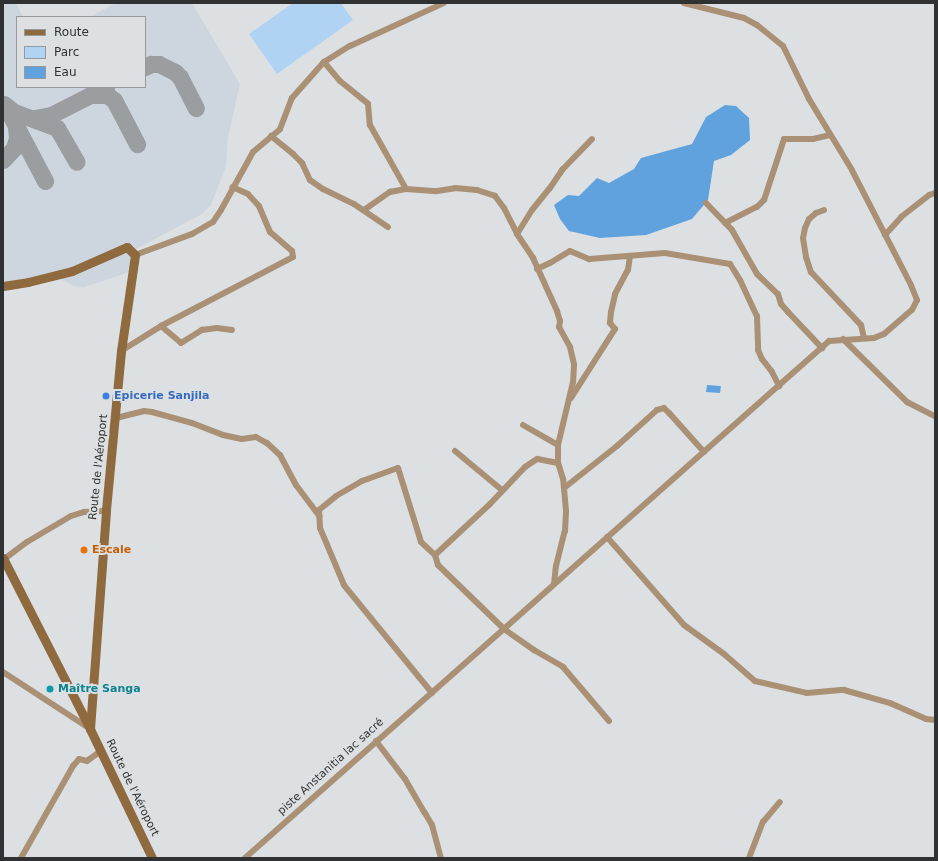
<!DOCTYPE html>
<html>
<head>
<meta charset="utf-8">
<style>
  body { margin:0 }
  #map { position:relative; width:938px; height:861px; overflow:hidden; background:#dde0e3; font-family:"DejaVu Sans",sans-serif }
  div>[style] { position:absolute }
  [style*='--x'] { left:calc(var(--x)*1px); top:calc(var(--y)*1px); width:calc(var(--w)*1px); rotate:calc(var(--a)*1deg) }
  .built>* { inset:0; background:#cdd6df }
  .green>* { inset:0; background:#b0d3f4 }
  .water>* { inset:0; background:#5fa2dd }
  .taxiway>* { height:17px; margin:-8.5px; padding:0 8.5px; transform-origin:8.5px; border-radius:8.5px; background:#9a9ea0 }
  .street>* { height:6px; margin:-3px; padding:0 3px; transform-origin:3px; border-radius:3px; background:#aa9175 }
  .secondary>* { height:9px; margin:-4.5px; padding:0 4.5px; transform-origin:4.5px; border-radius:4.5px; background:#8f6a3f }
  .dots>* { width:11px; height:11px; translate:-50% -50%; box-sizing:border-box; border:2px solid #dde0e3; border-radius:50% }
  span { translate:-50% -50%; white-space:nowrap; text-align:center; line-height:1.15; -webkit-text-stroke:4px #dde0e3; paint-order:stroke }
  .shop-label { font-size:11px; color:#366cbe; font-weight:700 }
  .left { translate:0 -50%; text-align:left }
  .street-label { font-size:11px; color:#2f3132 }
  .food-label { font-size:11px; color:#c56008; font-weight:700 }
  .culture-label { font-size:11px; color:#0d838f; font-weight:700 }
  .frame { position:absolute; inset:0; border:4px solid #2f3132; pointer-events:none }
  .legend { position:absolute; left:16px; top:16px; width:130px; height:72px; box-sizing:border-box; background:#dde0e3; border:1px solid #979a9c; margin:0; padding:5px 7px; list-style:none; font-size:12px; color:#2f3132 }
  .legend li { display:flex; align-items:center; gap:8px; height:20px }
  .legend b { width:20px; border:1px solid #979a9c }
</style>
</head>
<body>
<div id="map">
  <div class="built">
    <div style="clip-path:polygon(3px 3px,16px 3px,23px 17px,17px 17px,17px 87px,145px 87px,145px 17px,89px 17px,116px 3px,192px 3px,240px 84px,228px 137px,226px 166px,211px 205px,202px 214px,136px 249px,127px 273px,84px 287px,73px 286px,56px 276px,3px 284px)"></div>
  </div>
  <div class="green">
    <div style="clip-path:polygon(293px 3px,341px 3px,353px 20px,277px 74px,249px 34px)"></div>
  </div>
  <div class="water">
    <div style="clip-path:polygon(725px 105px,736px 106px,749px 118px,750px 140px,731px 155px,714px 161px,708px 200px,692px 219px,646px 235px,600px 238px,569px 231px,560px 219px,554px 205px,568px 195px,579px 196px,597px 178px,609px 183px,634px 169px,641px 158px,692px 144px,706px 117px)"></div>
    <div style="clip-path:polygon(707px 385px,721px 386px,720px 393px,706px 392px)"></div>
  </div>
  <div class="taxiway">
    <div style="--x:145;--y:67;--w:7;--a:-27"></div>
    <div style="--x:151;--y:64;--w:8;--a:0"></div>
    <div style="--x:159;--y:64;--w:18;--a:27"></div>
    <div style="--x:175;--y:72;--w:7;--a:45"></div>
    <div style="--x:180;--y:77;--w:35;--a:63"></div>
    <div style="--x:91;--y:95;--w:16;--a:0"></div>
    <div style="--x:107;--y:95;--w:9;--a:36"></div>
    <div style="--x:114;--y:100;--w:50;--a:62.4"></div>
    <div style="--x:4;--y:104;--w:13;--a:39"></div>
    <div style="--x:14;--y:112;--w:46;--a:20.4"></div>
    <div style="--x:57;--y:128;--w:39;--a:60"></div>
    <div style="--x:5;--y:105;--w:86;--a:62.2"></div>
    <div style="--x:34;--y:118;--w:17;--a:-10"></div>
    <div style="--x:51;--y:115;--w:62;--a:-27"></div>
    <div style="--x:3;--y:160;--w:16;--a:-47"></div>
    <div style="--x:14;--y:148;--w:10;--a:-73"></div>
    <div style="--x:17;--y:138;--w:11;--a:-95"></div>
  </div>
  <div class="street">
    <div style="--x:324;--y:62;--w:25;--a:50"></div>
    <div style="--x:340;--y:81;--w:36;--a:39"></div>
    <div style="--x:368;--y:104;--w:21;--a:85"></div>
    <div style="--x:370;--y:125;--w:73;--a:60.6"></div>
    <div style="--x:271;--y:136;--w:28;--a:39"></div>
    <div style="--x:293;--y:154;--w:13;--a:45"></div>
    <div style="--x:302;--y:163;--w:19;--a:65"></div>
    <div style="--x:310;--y:180;--w:16;--a:35"></div>
    <div style="--x:323;--y:189;--w:34;--a:26"></div>
    <div style="--x:354;--y:204;--w:41;--a:34.1"></div>
    <div style="--x:706;--y:203;--w:37;--a:46"></div>
    <div style="--x:732;--y:230;--w:51;--a:60.4"></div>
    <div style="--x:757;--y:274;--w:29;--a:44"></div>
    <div style="--x:778;--y:294;--w:10;--a:73"></div>
    <div style="--x:781;--y:304;--w:11;--a:49"></div>
    <div style="--x:788;--y:312;--w:50;--a:46.6"></div>
    <div style="--x:364;--y:210;--w:32;--a:-35"></div>
    <div style="--x:390;--y:192;--w:16;--a:-11"></div>
    <div style="--x:406;--y:189;--w:31;--a:4"></div>
    <div style="--x:437;--y:191;--w:18;--a:-9"></div>
    <div style="--x:455;--y:188;--w:22;--a:5"></div>
    <div style="--x:477;--y:190;--w:19;--a:18"></div>
    <div style="--x:495;--y:196;--w:15;--a:53"></div>
    <div style="--x:504;--y:208;--w:29;--a:63"></div>
    <div style="--x:517;--y:234;--w:29;--a:56"></div>
    <div style="--x:533;--y:258;--w:58;--a:65.6"></div>
    <div style="--x:557;--y:311;--w:10;--a:73"></div>
    <div style="--x:560;--y:321;--w:6;--a:99"></div>
    <div style="--x:559;--y:327;--w:23;--a:61"></div>
    <div style="--x:570;--y:347;--w:18;--a:77"></div>
    <div style="--x:574;--y:365;--w:17;--a:93"></div>
    <div style="--x:573;--y:382;--w:65;--a:103.4"></div>
    <div style="--x:558;--y:445;--w:18;--a:90"></div>
    <div style="--x:824;--y:210;--w:9;--a:159"></div>
    <div style="--x:816;--y:213;--w:9;--a:139"></div>
    <div style="--x:809;--y:219;--w:10;--a:114"></div>
    <div style="--x:805;--y:228;--w:10;--a:101"></div>
    <div style="--x:803;--y:238;--w:19;--a:81"></div>
    <div style="--x:806;--y:257;--w:16;--a:72"></div>
    <div style="--x:811;--y:272;--w:73;--a:46.7"></div>
    <div style="--x:861;--y:325;--w:13;--a:77"></div>
    <div style="--x:725;--y:223;--w:36;--a:-27"></div>
    <div style="--x:757;--y:207;--w:10;--a:-45"></div>
    <div style="--x:764;--y:200;--w:64;--a:-71.8"></div>
    <div style="--x:784;--y:139;--w:29;--a:0"></div>
    <div style="--x:813;--y:139;--w:17;--a:-13"></div>
    <div style="--x:517;--y:234;--w:28;--a:-58"></div>
    <div style="--x:532;--y:210;--w:28;--a:-51"></div>
    <div style="--x:550;--y:188;--w:22;--a:-56"></div>
    <div style="--x:562;--y:170;--w:43;--a:-45.9"></div>
    <div style="--x:885;--y:235;--w:24;--a:-48"></div>
    <div style="--x:901;--y:217;--w:36;--a:-38"></div>
    <div style="--x:929;--y:195;--w:6;--a:-18"></div>
    <div style="--x:135;--y:255;--w:61;--a:-20.2"></div>
    <div style="--x:192;--y:234;--w:24;--a:-30"></div>
    <div style="--x:213;--y:222;--w:14;--a:-56"></div>
    <div style="--x:221;--y:210;--w:66;--a:-61.1"></div>
    <div style="--x:253;--y:152;--w:35;--a:-40"></div>
    <div style="--x:280;--y:129;--w:33;--a:-69"></div>
    <div style="--x:292;--y:98;--w:48;--a:-48.4"></div>
    <div style="--x:324;--y:62;--w:31;--a:-32"></div>
    <div style="--x:350;--y:46;--w:103;--a:-24.6"></div>
    <div style="--x:537;--y:269;--w:14;--a:-25"></div>
    <div style="--x:550;--y:263;--w:23;--a:-31"></div>
    <div style="--x:570;--y:251;--w:21;--a:23"></div>
    <div style="--x:589;--y:259;--w:76;--a:-4.5"></div>
    <div style="--x:665;--y:253;--w:66;--a:9.6"></div>
    <div style="--x:730;--y:264;--w:19;--a:58"></div>
    <div style="--x:740;--y:280;--w:40;--a:65"></div>
    <div style="--x:757;--y:316;--w:34;--a:88"></div>
    <div style="--x:758;--y:350;--w:10;--a:66"></div>
    <div style="--x:762;--y:359;--w:16;--a:52"></div>
    <div style="--x:772;--y:372;--w:16;--a:63"></div>
    <div style="--x:161;--y:326;--w:26;--a:40"></div>
    <div style="--x:181;--y:343;--w:25;--a:-32"></div>
    <div style="--x:202;--y:330;--w:15;--a:-8"></div>
    <div style="--x:217;--y:328;--w:15;--a:8"></div>
    <div style="--x:843;--y:339;--w:90;--a:44.5"></div>
    <div style="--x:907;--y:402;--w:31;--a:27"></div>
    <div style="--x:121;--y:351;--w:47;--a:-32"></div>
    <div style="--x:161;--y:326;--w:149;--a:-27.6"></div>
    <div style="--x:293;--y:257;--w:6;--a:-99"></div>
    <div style="--x:292;--y:251;--w:29;--a:-139"></div>
    <div style="--x:270;--y:232;--w:28;--a:-113"></div>
    <div style="--x:259;--y:206;--w:16;--a:-133"></div>
    <div style="--x:248;--y:194;--w:17;--a:-156"></div>
    <div style="--x:571;--y:398;--w:82;--a:-57.5"></div>
    <div style="--x:615;--y:329;--w:8;--a:-130"></div>
    <div style="--x:610;--y:323;--w:11;--a:-85"></div>
    <div style="--x:611;--y:312;--w:18;--a:-77"></div>
    <div style="--x:615;--y:294;--w:27;--a:-62"></div>
    <div style="--x:628;--y:270;--w:14;--a:-82"></div>
    <div style="--x:116;--y:418;--w:29;--a:-14"></div>
    <div style="--x:144;--y:411;--w:8;--a:7"></div>
    <div style="--x:152;--y:412;--w:41;--a:15.4"></div>
    <div style="--x:192;--y:423;--w:33;--a:21"></div>
    <div style="--x:223;--y:435;--w:19;--a:12"></div>
    <div style="--x:242;--y:439;--w:14;--a:-8"></div>
    <div style="--x:256;--y:437;--w:13;--a:29"></div>
    <div style="--x:267;--y:443;--w:18;--a:43"></div>
    <div style="--x:280;--y:455;--w:34;--a:62"></div>
    <div style="--x:296;--y:485;--w:39;--a:53"></div>
    <div style="--x:523;--y:425;--w:40;--a:29.7"></div>
    <div style="--x:455;--y:451;--w:61;--a:39.7"></div>
    <div style="--x:564;--y:488;--w:68;--a:-38.4"></div>
    <div style="--x:617;--y:446;--w:54;--a:-42"></div>
    <div style="--x:657;--y:410;--w:7;--a:-16"></div>
    <div style="--x:664;--y:408;--w:8;--a:45"></div>
    <div style="--x:670;--y:414;--w:51;--a:48.2"></div>
    <div style="--x:607;--y:537;--w:117;--a:48.8"></div>
    <div style="--x:684;--y:625;--w:49;--a:35.9"></div>
    <div style="--x:724;--y:654;--w:41;--a:41.1"></div>
    <div style="--x:755;--y:681;--w:53;--a:13"></div>
    <div style="--x:807;--y:693;--w:37;--a:-5"></div>
    <div style="--x:844;--y:690;--w:48;--a:15.8"></div>
    <div style="--x:890;--y:703;--w:39;--a:24"></div>
    <div style="--x:926;--y:719;--w:9;--a:6"></div>
    <div style="--x:3;--y:560;--w:30;--a:-37"></div>
    <div style="--x:27;--y:542;--w:51;--a:-30.6"></div>
    <div style="--x:71;--y:516;--w:14;--a:-17"></div>
    <div style="--x:84;--y:512;--w:22;--a:-3"></div>
    <div style="--x:554;--y:584;--w:18;--a:-84"></div>
    <div style="--x:556;--y:566;--w:36;--a:-76"></div>
    <div style="--x:565;--y:531;--w:20;--a:-87"></div>
    <div style="--x:566;--y:511;--w:32;--a:-95"></div>
    <div style="--x:563;--y:479;--w:17;--a:-107"></div>
    <div style="--x:558;--y:463;--w:21;--a:-169"></div>
    <div style="--x:537;--y:459;--w:14;--a:146"></div>
    <div style="--x:525;--y:467;--w:51;--a:133.4"></div>
    <div style="--x:490;--y:504;--w:75;--a:137.2"></div>
    <div style="--x:435;--y:555;--w:10;--a:73"></div>
    <div style="--x:438;--y:565;--w:92;--a:44.1"></div>
    <div style="--x:504;--y:629;--w:37;--a:35"></div>
    <div style="--x:534;--y:650;--w:34;--a:30"></div>
    <div style="--x:563;--y:667;--w:71;--a:49.6"></div>
    <div style="--x:3;--y:672;--w:103;--a:33.1"></div>
    <div style="--x:432;--y:693;--w:139;--a:-129.2"></div>
    <div style="--x:344;--y:585;--w:62;--a:-112.8"></div>
    <div style="--x:320;--y:528;--w:18;--a:-93"></div>
    <div style="--x:319;--y:510;--w:22;--a:-39"></div>
    <div style="--x:336;--y:496;--w:30;--a:-30"></div>
    <div style="--x:362;--y:481;--w:38;--a:-20"></div>
    <div style="--x:398;--y:468;--w:77;--a:72.7"></div>
    <div style="--x:421;--y:542;--w:19;--a:43"></div>
    <div style="--x:376;--y:741;--w:48;--a:52.7"></div>
    <div style="--x:405;--y:779;--w:39;--a:60"></div>
    <div style="--x:425;--y:813;--w:14;--a:60"></div>
    <div style="--x:432;--y:825;--w:34;--a:75"></div>
    <div style="--x:21;--y:858;--w:106;--a:-60.5"></div>
    <div style="--x:73;--y:766;--w:9;--a:-49"></div>
    <div style="--x:79;--y:759;--w:8;--a:14"></div>
    <div style="--x:87;--y:761;--w:17;--a:-36"></div>
    <div style="--x:245;--y:858;--w:780;--a:-41.52"></div>
    <div style="--x:829;--y:341;--w:45;--a:-3.8"></div>
    <div style="--x:874;--y:338;--w:11;--a:-22"></div>
    <div style="--x:884;--y:334;--w:37;--a:-41"></div>
    <div style="--x:912;--y:310;--w:11;--a:-63"></div>
    <div style="--x:917;--y:300;--w:16;--a:-112"></div>
    <div style="--x:911;--y:285;--w:129;--a:-117.2"></div>
    <div style="--x:852;--y:170;--w:83;--a:-121.2"></div>
    <div style="--x:809;--y:99;--w:59;--a:-116.1"></div>
    <div style="--x:783;--y:46;--w:33;--a:-141"></div>
    <div style="--x:757;--y:25;--w:15;--a:-152"></div>
    <div style="--x:744;--y:18;--w:62;--a:-166"></div>
    <div style="--x:749;--y:858;--w:39;--a:-69"></div>
    <div style="--x:763;--y:822;--w:26;--a:-50"></div>
  </div>
  <div class="secondary">
    <div style="--x:3;--y:286;--w:25;--a:-9"></div>
    <div style="--x:28;--y:282;--w:45;--a:-14"></div>
    <div style="--x:72;--y:271;--w:60;--a:-23.6"></div>
    <div style="--x:127;--y:247;--w:11;--a:45"></div>
    <div style="--x:135;--y:255;--w:97;--a:98.3"></div>
    <div style="--x:121;--y:351;--w:161;--a:95.4"></div>
    <div style="--x:106;--y:511;--w:219;--a:94.2"></div>
    <div style="--x:3;--y:558;--w:192;--a:63"></div>
    <div style="--x:90;--y:729;--w:143;--a:64.3"></div>
  </div>
  <div class="dots">
    <div style="left:106px;top:396px;background:#3f7fe0"></div>
    <div style="left:84px;top:550px;background:#e8710a"></div>
    <div style="left:50px;top:689px;background:#0f9aa8"></div>
  </div>
  <div class="shop-label">
    <span class="left" style="left:114px;top:396px">Epicerie Sanjila</span>
  </div>
  <div class="street-label">
    <span style="left:99px;top:467px;rotate:-84deg">Route de l'Aéroport</span>
    <span style="left:331px;top:767px;rotate:-42deg">piste Anstanitia lac sacré</span>
    <span style="left:132px;top:788px;rotate:64deg">Route de l'Aéroport</span>
  </div>
  <div class="food-label">
    <span class="left" style="left:92px;top:550px">Escale</span>
  </div>
  <div class="culture-label">
    <span class="left" style="left:58px;top:689px">Maître Sanga</span>
  </div>
  <div class="frame"></div>
  <ul class="legend">
  <li><b style="height:5px;background:#8f6a3f"></b>Route</li>
  <li><b style="height:11px;background:#b0d3f4"></b>Parc</li>
  <li><b style="height:11px;background:#5fa2dd"></b>Eau</li>
  </ul>
</div>
</body>
</html>
